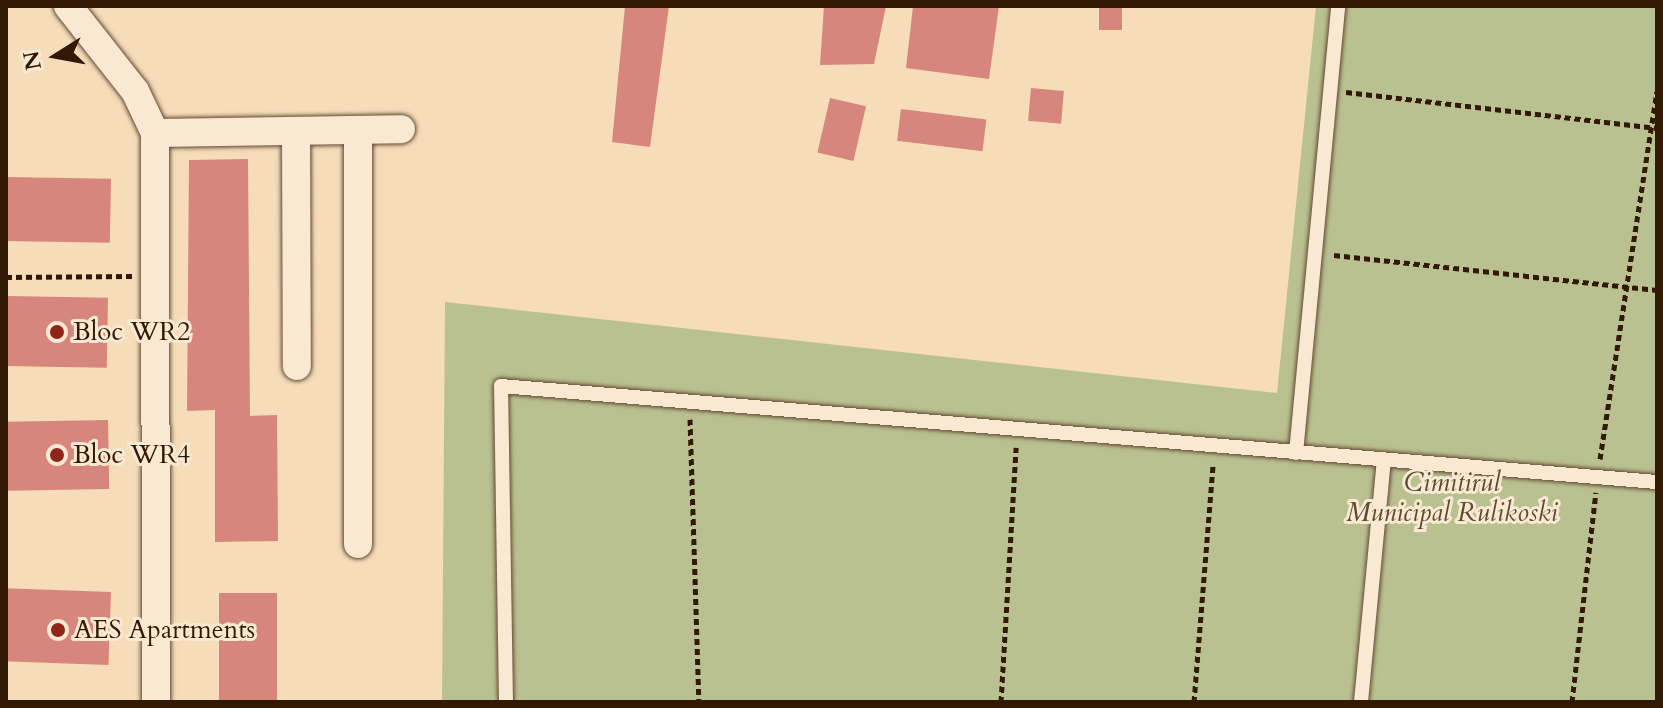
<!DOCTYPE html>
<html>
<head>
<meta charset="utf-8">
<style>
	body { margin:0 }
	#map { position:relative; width:1663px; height:708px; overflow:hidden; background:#f6dcb9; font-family:Cardo,serif }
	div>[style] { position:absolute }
	.green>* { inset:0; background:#bac191 }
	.building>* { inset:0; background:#d6867c; transform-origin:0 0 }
	.path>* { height:5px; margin-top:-2.5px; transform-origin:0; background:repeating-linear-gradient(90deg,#321906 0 6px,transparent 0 10px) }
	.roads { filter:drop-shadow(0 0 2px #634a33) drop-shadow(0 0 2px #634a33) }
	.lane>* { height:14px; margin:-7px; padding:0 7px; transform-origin:7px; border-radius:7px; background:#f9e8d2 }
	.street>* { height:28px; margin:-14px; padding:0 14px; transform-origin:14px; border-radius:14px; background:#f9e8d2 }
	.dots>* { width:22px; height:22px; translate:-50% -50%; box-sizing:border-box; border:4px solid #f9e8d2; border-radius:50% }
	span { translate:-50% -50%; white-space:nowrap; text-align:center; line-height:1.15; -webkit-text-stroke:6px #f9e8d2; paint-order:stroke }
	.poi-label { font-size:26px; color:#321906 }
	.left { translate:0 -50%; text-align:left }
	.park-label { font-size:26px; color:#5b4b30; font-style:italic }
	.frame { position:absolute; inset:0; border:8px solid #321906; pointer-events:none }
	.north { position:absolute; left:16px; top:16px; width:80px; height:80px; -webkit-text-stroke:6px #f9e8d2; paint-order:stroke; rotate:259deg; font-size:22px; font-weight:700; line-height:32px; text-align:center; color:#321906 }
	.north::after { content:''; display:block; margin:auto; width:28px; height:36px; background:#321906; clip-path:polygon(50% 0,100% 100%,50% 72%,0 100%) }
</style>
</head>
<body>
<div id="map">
	<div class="green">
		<div style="clip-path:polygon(1316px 6px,1657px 6px,1657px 702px,442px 702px,445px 302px,1277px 393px)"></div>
	</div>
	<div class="building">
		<div style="clip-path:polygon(625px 6px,669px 6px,650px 147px,612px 142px)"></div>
		<div style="clip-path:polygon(824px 6px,886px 6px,874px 64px,820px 65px)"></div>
		<div style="clip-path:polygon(913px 6px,999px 6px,989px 79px,906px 68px)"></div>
		<div style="left:1099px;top:6px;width:23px;height:24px"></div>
		<div style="left:1031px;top:88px;width:33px;height:33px;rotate:5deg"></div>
		<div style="left:830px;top:98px;width:37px;height:56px;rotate:13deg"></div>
		<div style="left:901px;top:109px;width:86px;height:32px;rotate:7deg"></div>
		<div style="clip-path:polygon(248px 159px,250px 416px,277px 415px,278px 541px,215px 542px,215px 410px,187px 411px,189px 160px)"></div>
		<div style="left:6px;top:177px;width:105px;height:64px;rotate:1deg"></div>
		<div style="left:6px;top:296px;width:102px;height:70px;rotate:1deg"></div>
		<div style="left:108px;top:420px;width:69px;height:102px;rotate:89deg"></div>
		<div style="left:111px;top:592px;width:73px;height:105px;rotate:92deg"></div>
		<div style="left:219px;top:593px;width:58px;height:109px"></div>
	</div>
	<div class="path">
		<div style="left:1346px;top:92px;width:313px;rotate:6.6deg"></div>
		<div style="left:1334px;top:255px;width:325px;rotate:6.2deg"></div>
		<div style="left:6px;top:277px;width:127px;rotate:-0.5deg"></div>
		<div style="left:690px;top:419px;width:283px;rotate:88.2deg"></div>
		<div style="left:1600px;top:459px;width:372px;rotate:-81.2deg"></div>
		<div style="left:1001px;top:702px;width:255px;rotate:-86.6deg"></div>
		<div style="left:1194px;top:702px;width:239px;rotate:-85.4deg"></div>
		<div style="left:1572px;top:702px;width:211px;rotate:-83.5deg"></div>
	</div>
	<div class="roads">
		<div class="lane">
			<div style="left:1296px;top:453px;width:449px;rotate:-84.6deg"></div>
			<div style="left:506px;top:702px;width:316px;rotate:-90.9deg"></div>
			<div style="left:501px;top:386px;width:1160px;rotate:4.75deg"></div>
			<div style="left:1361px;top:702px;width:243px;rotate:-84.6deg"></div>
		</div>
		<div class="street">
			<div style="left:68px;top:6px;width:108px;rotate:51.8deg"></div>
			<div style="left:135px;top:91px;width:47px;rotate:64.5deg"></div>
			<div style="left:155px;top:133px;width:569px;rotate:89.9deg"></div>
			<div style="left:358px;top:130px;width:414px;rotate:90deg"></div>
			<div style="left:296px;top:131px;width:235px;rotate:89.8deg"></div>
			<div style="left:155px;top:133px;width:246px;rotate:-0.9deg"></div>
		</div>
	</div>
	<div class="dots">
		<div style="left:57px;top:332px;background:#8f2418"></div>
		<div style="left:57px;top:455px;background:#8f2418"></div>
		<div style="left:58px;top:630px;background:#8f2418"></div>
	</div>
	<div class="poi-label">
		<span class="left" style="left:73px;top:332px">Bloc WR2</span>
		<span class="left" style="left:73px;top:455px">Bloc WR4</span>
		<span class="left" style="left:74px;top:630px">AES Apartments</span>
	</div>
	<div class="park-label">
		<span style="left:1452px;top:498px">Cimitirul<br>Municipal Rulikoski</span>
	</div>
	<div class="frame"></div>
	<div class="north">N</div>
</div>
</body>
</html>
